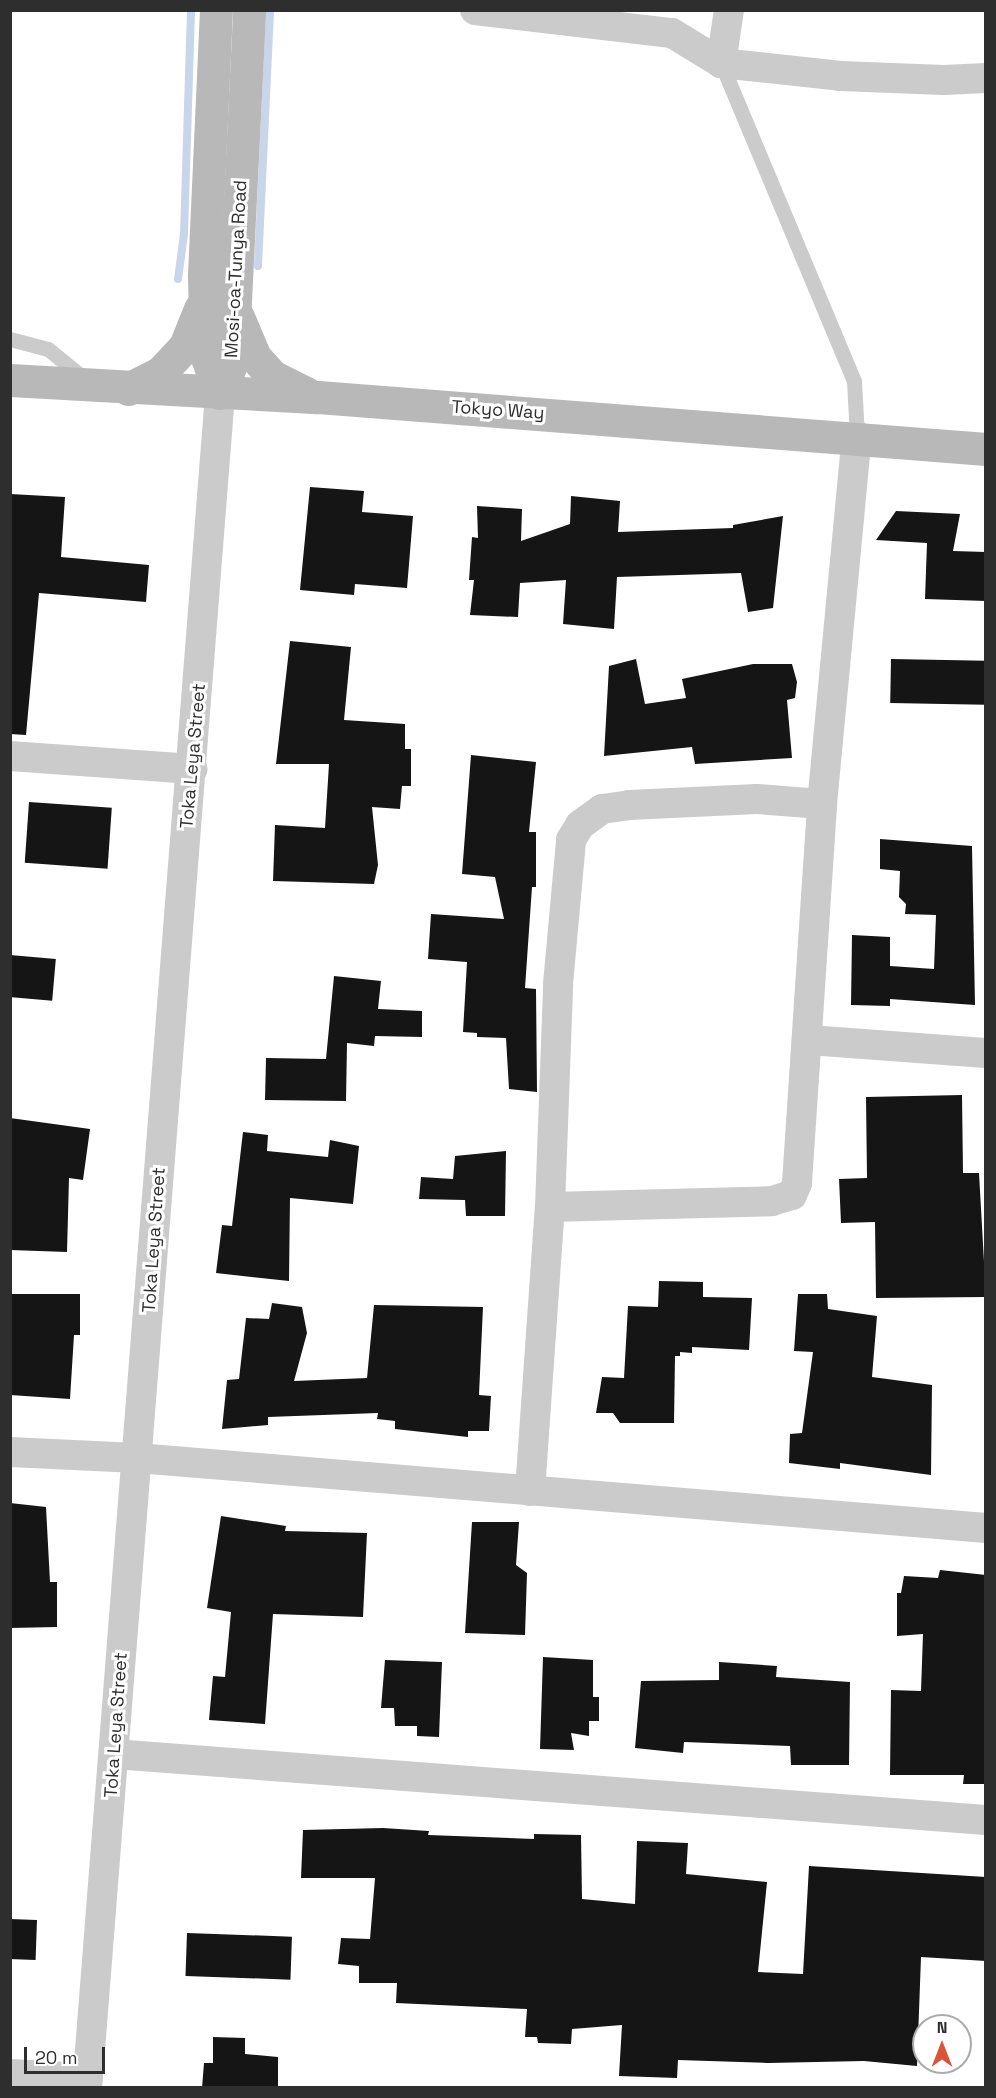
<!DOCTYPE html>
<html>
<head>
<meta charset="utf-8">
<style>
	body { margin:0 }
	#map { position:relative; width:996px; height:2098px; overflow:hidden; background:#fff; font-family:"Space Grotesk",sans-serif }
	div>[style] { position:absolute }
	.stream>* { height:8px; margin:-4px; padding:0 4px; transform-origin:4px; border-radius:4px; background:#c9d5ea }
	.building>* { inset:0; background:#151515; transform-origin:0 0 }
	.lane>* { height:15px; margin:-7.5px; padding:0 7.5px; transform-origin:7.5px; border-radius:7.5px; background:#cbcbcb }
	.street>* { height:30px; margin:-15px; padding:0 15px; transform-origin:15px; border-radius:15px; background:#cbcbcb }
	.secondary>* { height:33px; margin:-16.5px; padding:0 16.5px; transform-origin:16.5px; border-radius:16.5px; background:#b8b8b8 }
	span { translate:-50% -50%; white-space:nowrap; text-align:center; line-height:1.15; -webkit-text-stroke:6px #fff; paint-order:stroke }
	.street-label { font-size:18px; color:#2e2e2e }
	.frame { position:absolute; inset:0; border:12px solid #2e2e2e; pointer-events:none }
	.north { position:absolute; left:912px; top:2014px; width:60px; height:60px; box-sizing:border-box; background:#fff; border:2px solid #ababab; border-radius:50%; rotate:0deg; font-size:16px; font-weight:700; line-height:24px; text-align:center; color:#2e2e2e }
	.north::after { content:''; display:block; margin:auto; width:21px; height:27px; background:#dd5338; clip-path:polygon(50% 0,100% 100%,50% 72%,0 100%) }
	.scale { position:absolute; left:24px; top:2047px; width:81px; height:27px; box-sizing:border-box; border:3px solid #2e2e2e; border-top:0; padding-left:8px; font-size:18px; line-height:21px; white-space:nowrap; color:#2e2e2e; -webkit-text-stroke:4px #fff; paint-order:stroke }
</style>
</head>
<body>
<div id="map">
	<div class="stream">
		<div style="left:258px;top:266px;width:256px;rotate:-87.3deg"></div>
		<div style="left:178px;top:279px;width:45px;rotate:-82.4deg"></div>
		<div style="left:184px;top:234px;width:224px;rotate:-88.2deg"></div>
	</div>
	<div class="building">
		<div style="clip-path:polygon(310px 487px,364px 491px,362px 512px,413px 516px,407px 588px,355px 584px,354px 595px,300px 590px)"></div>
		<div style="clip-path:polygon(10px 494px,65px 497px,61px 557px,149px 565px,146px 602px,39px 593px,26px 735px,10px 734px)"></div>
		<div style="clip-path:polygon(571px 496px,620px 501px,618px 532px,733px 528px,733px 525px,783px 516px,773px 608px,748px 612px,741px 573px,617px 577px,614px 629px,563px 624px,566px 580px,520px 583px,518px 617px,470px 615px,474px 580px,469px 580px,472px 537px,478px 538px,477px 506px,522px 509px,521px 541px,570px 524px)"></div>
		<div style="clip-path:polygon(896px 511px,960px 514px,953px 551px,986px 552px,986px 601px,925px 599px,927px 543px,876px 540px)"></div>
		<div style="clip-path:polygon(290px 641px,351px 647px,344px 720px,405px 724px,405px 749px,411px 749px,411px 786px,402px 786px,400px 809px,372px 807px,378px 865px,374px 884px,273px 881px,275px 825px,325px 828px,329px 764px,276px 764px)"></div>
		<div style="clip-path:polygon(636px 659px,645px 704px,686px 698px,682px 679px,753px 664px,792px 664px,797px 682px,795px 698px,787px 700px,792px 758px,695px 764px,692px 747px,604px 756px,609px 666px)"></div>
		<div style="left:891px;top:659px;width:95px;height:44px;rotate:1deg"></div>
		<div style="clip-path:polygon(471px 755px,536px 762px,529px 832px,536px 832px,536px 887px,532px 887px,525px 988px,536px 989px,537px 1092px,509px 1089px,506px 1038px,477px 1037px,477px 1033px,463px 1032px,467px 962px,428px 959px,431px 914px,504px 919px,495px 877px,462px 874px)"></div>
		<div style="left:29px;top:802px;width:83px;height:61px;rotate:4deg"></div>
		<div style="clip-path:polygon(880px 839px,972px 846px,975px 1005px,890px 999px,890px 1006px,851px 1005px,852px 935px,890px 937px,890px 966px,934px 969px,936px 915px,905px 914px,906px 904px,899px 897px,900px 871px,880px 869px)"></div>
		<div style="left:10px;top:955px;width:46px;height:42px;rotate:5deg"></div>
		<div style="clip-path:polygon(334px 976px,381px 981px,378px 1009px,422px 1011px,422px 1037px,375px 1036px,374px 1046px,347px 1043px,346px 1101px,265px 1100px,266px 1058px,326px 1059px)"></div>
		<div style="clip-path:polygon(962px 1095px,963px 1173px,979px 1173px,986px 1297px,876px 1298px,875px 1222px,841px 1223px,839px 1179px,867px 1178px,866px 1097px)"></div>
		<div style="clip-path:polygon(10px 1118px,90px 1129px,83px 1180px,69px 1178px,67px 1252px,10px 1250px)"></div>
		<div style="clip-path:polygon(243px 1132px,268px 1135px,267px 1151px,328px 1157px,330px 1140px,359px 1146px,353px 1204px,290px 1198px,289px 1281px,216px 1273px,222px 1225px,232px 1226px)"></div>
		<div style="clip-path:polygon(506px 1151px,505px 1216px,466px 1216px,465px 1200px,419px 1199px,421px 1177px,453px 1179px,455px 1156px)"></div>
		<div style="clip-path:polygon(659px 1281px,703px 1282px,703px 1297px,752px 1298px,749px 1350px,692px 1347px,692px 1353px,680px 1352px,680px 1356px,675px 1356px,674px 1423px,620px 1423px,613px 1413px,596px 1413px,602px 1377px,624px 1378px,628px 1306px,658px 1307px)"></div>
		<div style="clip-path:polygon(10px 1294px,80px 1294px,80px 1335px,74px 1335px,70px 1399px,10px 1395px)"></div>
		<div style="clip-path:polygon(798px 1294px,827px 1294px,828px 1309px,877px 1316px,872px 1377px,932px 1385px,931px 1475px,840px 1463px,840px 1469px,789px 1463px,790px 1434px,802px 1433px,813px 1352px,794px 1351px)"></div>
		<div style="clip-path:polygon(272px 1303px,302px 1307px,307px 1333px,294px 1381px,367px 1378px,374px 1305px,483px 1307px,479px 1395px,491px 1396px,489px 1431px,468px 1431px,468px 1437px,395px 1429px,395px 1421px,377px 1419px,378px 1413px,268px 1417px,268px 1425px,222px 1429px,227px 1380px,239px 1379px,246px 1318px,269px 1319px)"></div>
		<div style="clip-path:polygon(10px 1503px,46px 1507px,50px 1582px,57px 1582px,57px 1627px,10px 1628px)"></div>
		<div style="clip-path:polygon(221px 1516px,286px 1526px,285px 1531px,367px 1533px,363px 1617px,273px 1614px,265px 1724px,209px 1720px,213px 1676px,225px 1677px,231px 1612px,207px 1608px)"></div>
		<div style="clip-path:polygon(472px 1522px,519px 1522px,516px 1565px,527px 1573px,525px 1635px,465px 1633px)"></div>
		<div style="clip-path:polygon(940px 1570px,986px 1575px,986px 1784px,963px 1784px,964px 1775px,890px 1775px,891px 1690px,921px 1691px,923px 1634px,897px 1636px,897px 1593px,901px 1593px,904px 1576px,938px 1578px)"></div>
		<div style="clip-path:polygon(543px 1657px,593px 1660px,593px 1697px,599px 1697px,599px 1721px,589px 1721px,589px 1736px,571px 1733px,574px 1750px,540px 1749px)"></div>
		<div style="clip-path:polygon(385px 1660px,442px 1662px,439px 1737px,417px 1736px,417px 1726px,395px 1726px,394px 1708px,381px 1708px)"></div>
		<div style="clip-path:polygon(719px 1662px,777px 1666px,776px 1677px,850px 1682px,849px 1765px,791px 1765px,790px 1746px,684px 1742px,683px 1753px,635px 1748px,641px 1681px,719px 1680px)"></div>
		<div style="clip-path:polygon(383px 1828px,429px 1831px,428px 1835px,534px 1839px,534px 1834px,581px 1835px,582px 1899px,635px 1904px,637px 1841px,688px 1843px,686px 1874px,767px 1882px,758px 1972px,803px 1974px,809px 1866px,986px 1877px,986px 1961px,921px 1957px,917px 2066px,864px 2061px,768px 2063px,678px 2060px,677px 2078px,619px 2076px,622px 2025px,572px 2029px,571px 2044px,538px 2043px,537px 2037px,525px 2037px,527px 2009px,396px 2003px,397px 1983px,359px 1983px,359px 1966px,338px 1964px,341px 1938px,370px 1939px,375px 1878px,301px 1878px,303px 1830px)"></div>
		<div style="left:10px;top:1919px;width:27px;height:40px;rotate:2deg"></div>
		<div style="left:187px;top:1933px;width:105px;height:43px;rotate:2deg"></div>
		<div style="clip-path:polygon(213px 2037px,245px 2038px,245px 2054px,278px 2057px,278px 2088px,202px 2088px,204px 2063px,213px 2063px)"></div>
	</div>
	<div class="lane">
		<div style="left:721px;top:63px;width:345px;rotate:67.3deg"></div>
		<div style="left:854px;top:381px;width:55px;rotate:86.9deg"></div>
		<div style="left:10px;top:339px;width:39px;rotate:15deg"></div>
		<div style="left:48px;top:349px;width:49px;rotate:39.2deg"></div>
	</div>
	<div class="street">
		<div style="left:475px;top:10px;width:198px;rotate:6.7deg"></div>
		<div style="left:672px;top:33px;width:57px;rotate:31.5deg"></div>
		<div style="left:721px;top:63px;width:120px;rotate:6.2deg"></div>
		<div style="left:840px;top:76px;width:104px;rotate:2.2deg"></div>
		<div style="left:944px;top:80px;width:42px;rotate:-2.7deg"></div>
		<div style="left:721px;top:63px;width:54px;rotate:-81.4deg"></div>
		<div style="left:10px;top:756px;width:183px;rotate:4.1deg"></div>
		<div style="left:809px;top:1040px;width:177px;rotate:4.2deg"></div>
		<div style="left:550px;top:1207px;width:222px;rotate:-1.5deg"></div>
		<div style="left:772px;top:1201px;width:21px;rotate:-17deg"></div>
		<div style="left:792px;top:1195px;width:13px;rotate:-67deg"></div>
		<div style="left:797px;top:1183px;width:380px;rotate:-86.2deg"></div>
		<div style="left:822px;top:804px;width:370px;rotate:-84.6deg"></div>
		<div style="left:10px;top:1452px;width:127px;rotate:2.7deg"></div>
		<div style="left:137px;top:1458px;width:852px;rotate:4.71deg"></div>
		<div style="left:530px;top:1491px;width:285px;rotate:-86deg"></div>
		<div style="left:550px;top:1207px;width:223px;rotate:-87.9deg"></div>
		<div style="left:558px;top:984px;width:145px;rotate:-84.8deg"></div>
		<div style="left:571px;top:840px;width:17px;rotate:-59deg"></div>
		<div style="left:580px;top:825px;width:27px;rotate:-36deg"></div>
		<div style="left:602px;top:809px;width:27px;rotate:-8deg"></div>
		<div style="left:629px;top:805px;width:128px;rotate:-2.7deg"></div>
		<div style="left:757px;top:799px;width:65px;rotate:4.4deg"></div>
		<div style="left:114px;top:1754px;width:874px;rotate:4.33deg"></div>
		<div style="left:10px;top:2074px;width:78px;rotate:2.9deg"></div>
		<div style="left:87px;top:2088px;width:1700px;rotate:-85.51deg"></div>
	</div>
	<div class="secondary">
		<div style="left:216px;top:10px;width:267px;rotate:92.6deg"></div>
		<div style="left:204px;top:277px;width:78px;rotate:88.5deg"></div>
		<div style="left:206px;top:355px;width:40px;rotate:69.8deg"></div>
		<div style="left:238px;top:317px;width:43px;rotate:67deg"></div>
		<div style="left:255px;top:357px;width:25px;rotate:48deg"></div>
		<div style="left:272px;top:376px;width:40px;rotate:26.6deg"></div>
		<div style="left:10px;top:380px;width:308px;rotate:3.2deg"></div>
		<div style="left:318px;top:397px;width:670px;rotate:4.45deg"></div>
		<div style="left:128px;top:389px;width:36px;rotate:-27deg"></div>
		<div style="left:160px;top:373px;width:37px;rotate:-47deg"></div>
		<div style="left:185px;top:346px;width:40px;rotate:-68deg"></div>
		<div style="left:220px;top:393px;width:33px;rotate:-69deg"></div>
		<div style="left:232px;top:362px;width:352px;rotate:-87.2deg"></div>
	</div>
	<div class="street-label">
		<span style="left:236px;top:269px;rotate:-87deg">Mosi-oa-Tunya Road</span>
		<span style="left:498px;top:410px;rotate:4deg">Tokyo Way</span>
		<span style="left:193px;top:756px;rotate:-85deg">Toka Leya Street</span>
		<span style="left:154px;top:1240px;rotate:-86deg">Toka Leya Street</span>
		<span style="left:116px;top:1725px;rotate:-86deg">Toka Leya Street</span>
	</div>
	<div class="frame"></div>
	<div class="north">N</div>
	<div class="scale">20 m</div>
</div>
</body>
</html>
